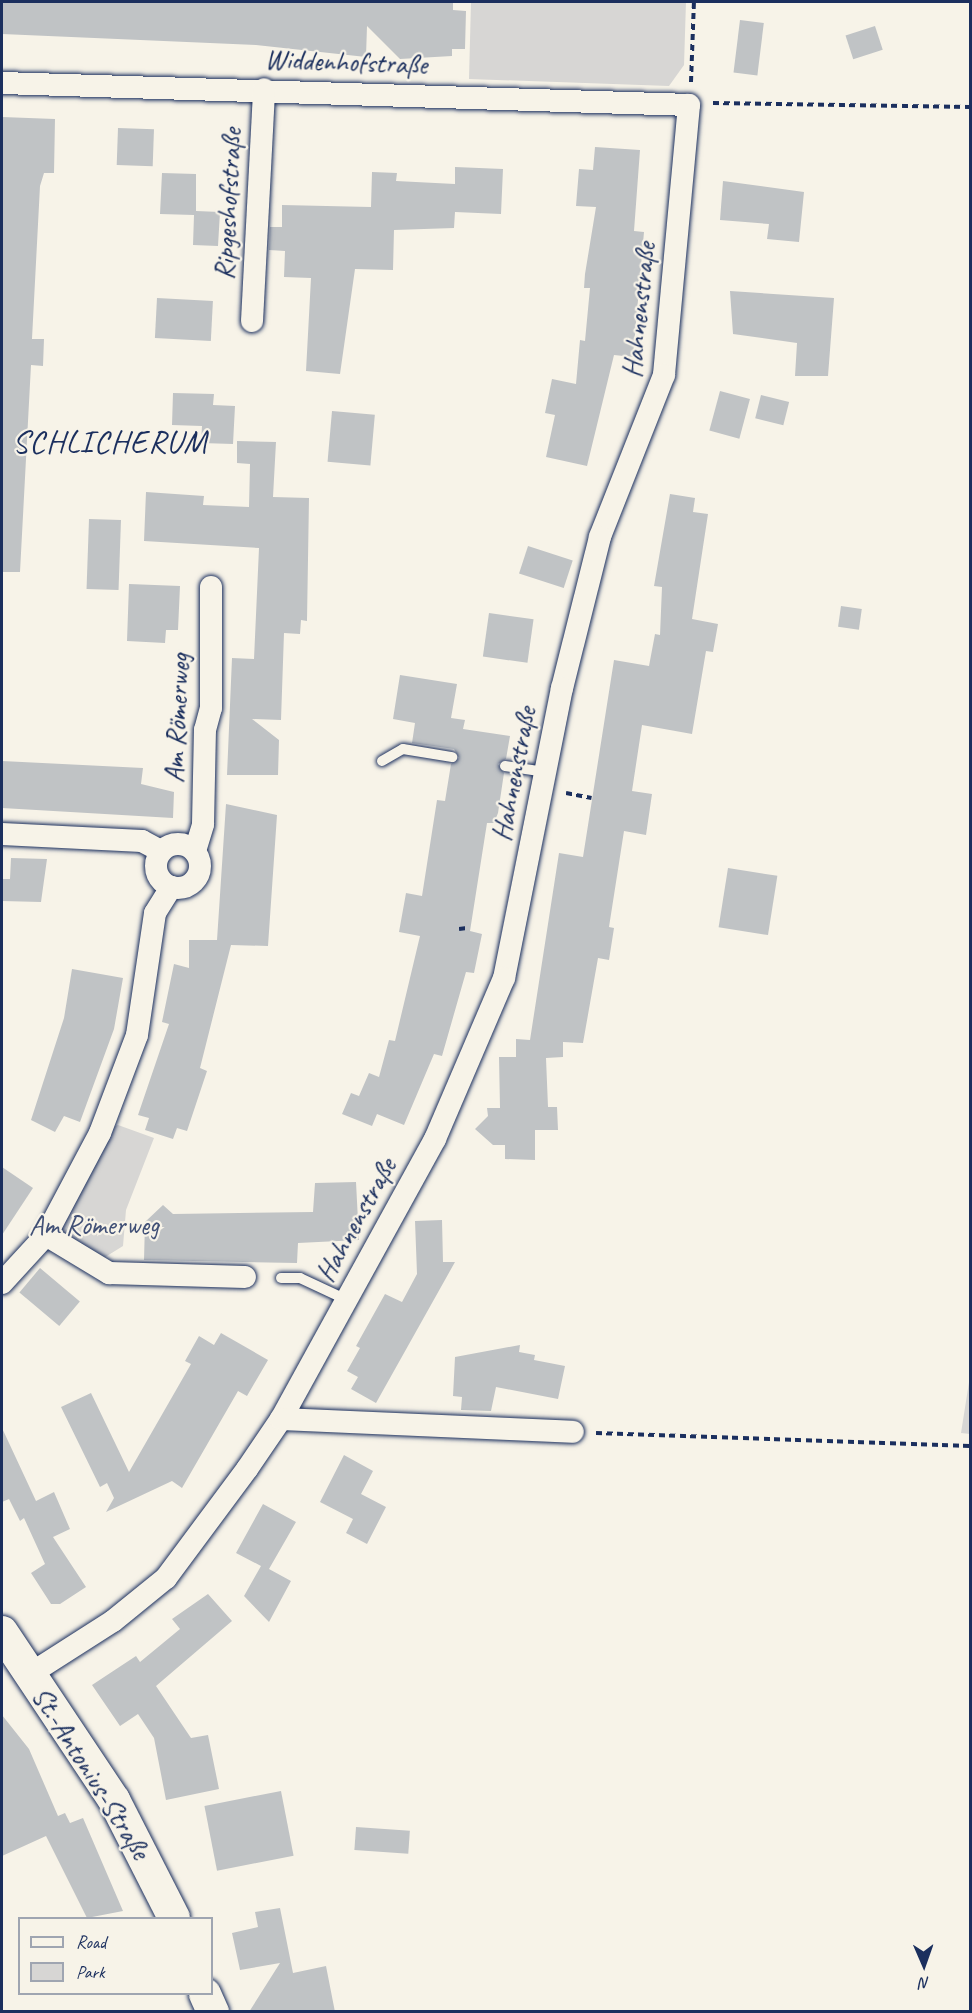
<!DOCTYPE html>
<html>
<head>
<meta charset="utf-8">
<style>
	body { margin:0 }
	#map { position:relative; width:972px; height:2013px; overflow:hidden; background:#f7f3e8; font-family:Caveat,sans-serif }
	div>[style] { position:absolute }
	.green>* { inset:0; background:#d7d6d4 }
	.building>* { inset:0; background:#c0c3c5; transform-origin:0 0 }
	.path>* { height:4px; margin-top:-2px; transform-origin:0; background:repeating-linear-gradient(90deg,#1b2f5e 0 6px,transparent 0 10.5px) }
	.roads { filter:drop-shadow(0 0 2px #1b2f5e) drop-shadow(0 0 2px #1b2f5e) }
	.lane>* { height:10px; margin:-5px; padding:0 5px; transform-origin:5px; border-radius:5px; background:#f7f3e8 }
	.street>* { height:22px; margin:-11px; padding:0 11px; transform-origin:11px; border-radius:11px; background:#f7f3e8 }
	.street>.ring { margin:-11px; padding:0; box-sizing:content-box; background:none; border:22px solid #f7f3e8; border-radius:50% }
	.secondary>* { height:32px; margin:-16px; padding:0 16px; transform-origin:16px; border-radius:16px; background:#f7f3e8 }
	span { translate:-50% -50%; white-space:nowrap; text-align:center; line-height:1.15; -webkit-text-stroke:4.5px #f7f3e8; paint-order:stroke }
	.street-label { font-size:28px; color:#1b2f5e }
	.park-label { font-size:28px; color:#415076 }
	.quarter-label { font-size:32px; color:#1b2f5e; letter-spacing:1.5px }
	.frame { position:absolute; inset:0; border:3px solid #1b2f5e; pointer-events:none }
	.legend { position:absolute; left:18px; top:1917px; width:195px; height:78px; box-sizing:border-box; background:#f7f3e8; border:2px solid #9fa5b1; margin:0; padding:8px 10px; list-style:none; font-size:18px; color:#1b2f5e }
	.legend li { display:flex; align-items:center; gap:12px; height:30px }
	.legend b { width:30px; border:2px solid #9fa5b1 }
	.north { position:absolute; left:894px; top:1935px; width:60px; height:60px; -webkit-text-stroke:4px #f7f3e8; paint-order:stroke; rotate:178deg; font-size:16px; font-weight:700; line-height:24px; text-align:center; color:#1b2f5e }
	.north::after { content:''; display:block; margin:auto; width:21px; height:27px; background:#1b2f5e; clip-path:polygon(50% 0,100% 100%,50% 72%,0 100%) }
</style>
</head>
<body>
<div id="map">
	<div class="green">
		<div style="clip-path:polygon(471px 2px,686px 2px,684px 65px,669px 86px,469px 79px)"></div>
		<div style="clip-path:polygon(118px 1125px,154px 1138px,126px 1210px,123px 1246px,102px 1259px,62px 1243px,58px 1224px,109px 1128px)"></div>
		<div style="clip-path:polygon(970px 1376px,970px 1434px,961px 1433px)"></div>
	</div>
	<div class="building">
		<div style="clip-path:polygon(2px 2px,453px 2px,453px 10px,466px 11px,465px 49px,452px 49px,452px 56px,400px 59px,367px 26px,366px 57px,256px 45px,2px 34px)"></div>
		<div style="left:740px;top:20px;width:24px;height:53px;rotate:7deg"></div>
		<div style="left:875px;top:26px;width:25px;height:31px;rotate:72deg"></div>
		<div style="clip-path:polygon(2px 117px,55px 119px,54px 173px,44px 173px,40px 186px,32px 339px,44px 339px,43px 366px,31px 365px,20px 572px,2px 572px)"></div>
		<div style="left:118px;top:128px;width:36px;height:37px;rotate:2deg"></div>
		<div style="clip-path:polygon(595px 147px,640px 150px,634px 231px,644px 232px,633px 357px,614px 355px,587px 466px,546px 457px,555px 415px,545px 413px,552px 379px,576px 384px,580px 340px,585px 341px,590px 288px,584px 288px,585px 274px,596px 207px,576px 206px,579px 169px,593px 170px)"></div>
		<div style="clip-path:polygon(455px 167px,503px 169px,501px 214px,455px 212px,454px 228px,394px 230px,393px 270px,355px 269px,340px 374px,306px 371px,311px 278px,284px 277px,285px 251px,269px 250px,270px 227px,282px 227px,282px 205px,371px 207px,372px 172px,397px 173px,396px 181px,455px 184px)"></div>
		<div style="clip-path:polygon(162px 173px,196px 174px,196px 211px,220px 212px,218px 246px,193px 245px,194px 215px,160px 214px)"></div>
		<div style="clip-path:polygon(723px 181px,804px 192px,799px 242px,767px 239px,769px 224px,720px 220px)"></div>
		<div style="clip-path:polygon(730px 291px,834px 298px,828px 376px,795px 376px,797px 343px,733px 334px)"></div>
		<div style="left:157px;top:298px;width:56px;height:40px;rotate:3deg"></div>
		<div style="left:720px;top:391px;width:31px;height:41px;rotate:15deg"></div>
		<div style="clip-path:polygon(173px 393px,214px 394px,213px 405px,235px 406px,233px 444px,201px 443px,202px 426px,172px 425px)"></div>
		<div style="left:761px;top:395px;width:29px;height:24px;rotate:14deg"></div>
		<div style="left:332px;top:411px;width:43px;height:51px;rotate:5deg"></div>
		<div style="clip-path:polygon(237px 441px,276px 442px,273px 497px,309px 498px,307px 621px,301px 620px,300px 634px,284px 633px,281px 720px,252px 719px,279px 740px,278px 775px,227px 775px,232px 658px,254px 659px,259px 548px,144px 541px,146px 492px,204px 496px,203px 505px,249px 507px,250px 464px,237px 463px)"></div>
		<div style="clip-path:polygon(670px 494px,695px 498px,693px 512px,708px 514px,692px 619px,718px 624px,713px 652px,706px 651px,692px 734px,642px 725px,632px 791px,652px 794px,646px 835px,624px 831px,609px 927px,614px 928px,609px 960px,598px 958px,583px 1043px,563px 1042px,563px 1057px,546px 1058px,548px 1107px,557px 1107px,558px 1130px,535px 1130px,535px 1160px,505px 1159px,505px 1145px,493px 1145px,475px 1129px,488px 1116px,487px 1108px,500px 1108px,499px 1057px,516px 1057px,516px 1039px,530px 1040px,559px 853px,583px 857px,614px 660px,649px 666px,655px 634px,660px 635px,662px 587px,654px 586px)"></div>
		<div style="left:89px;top:519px;width:32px;height:70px;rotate:2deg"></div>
		<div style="left:528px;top:546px;width:47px;height:29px;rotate:18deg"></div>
		<div style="clip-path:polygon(129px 584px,180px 586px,178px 630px,166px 630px,165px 643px,127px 641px)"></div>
		<div style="left:841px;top:606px;width:21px;height:21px;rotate:8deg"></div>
		<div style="left:489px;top:613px;width:45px;height:44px;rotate:8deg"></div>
		<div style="clip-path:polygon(400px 675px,457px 684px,451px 718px,465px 720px,463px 729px,510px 736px,506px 759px,498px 764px,504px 773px,498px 813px,494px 823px,487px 823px,470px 931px,482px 934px,474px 973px,466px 972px,442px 1056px,434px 1054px,404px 1125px,377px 1114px,372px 1126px,342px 1114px,351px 1093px,359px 1096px,369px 1073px,379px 1077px,389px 1040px,395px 1041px,420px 936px,399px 932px,406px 893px,422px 896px,437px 800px,445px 801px,451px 764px,459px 758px,454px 749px,412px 743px,415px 723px,393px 719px)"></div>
		<div style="clip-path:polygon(2px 761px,143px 768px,141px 784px,174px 792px,173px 818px,2px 808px)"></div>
		<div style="clip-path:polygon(226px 804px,277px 815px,268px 946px,231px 945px,200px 1068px,207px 1071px,187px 1131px,177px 1128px,173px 1139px,145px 1130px,149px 1118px,138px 1115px,169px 1024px,162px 1022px,174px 964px,189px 968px,189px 940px,217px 940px)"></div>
		<div style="clip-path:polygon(11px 858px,47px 859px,41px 902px,2px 901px,2px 879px,10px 879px)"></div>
		<div style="left:728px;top:868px;width:50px;height:60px;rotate:9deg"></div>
		<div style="clip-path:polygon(72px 969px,123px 978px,114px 1029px,80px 1122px,64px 1116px,55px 1132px,31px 1120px,64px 1018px)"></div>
		<div style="clip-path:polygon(2px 1167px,33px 1188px,2px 1235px)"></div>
		<div style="clip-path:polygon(356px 1182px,359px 1240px,298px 1243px,297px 1263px,144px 1260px,145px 1222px,163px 1205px,173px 1214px,313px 1212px,315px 1183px)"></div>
		<div style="clip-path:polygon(442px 1220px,443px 1262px,455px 1262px,376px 1403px,351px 1389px,358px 1377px,347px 1371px,360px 1348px,356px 1346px,385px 1294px,402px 1302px,417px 1274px,415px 1221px)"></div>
		<div style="left:40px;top:1268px;width:52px;height:32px;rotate:40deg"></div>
		<div style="clip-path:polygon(221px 1333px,268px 1360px,247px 1396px,238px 1391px,182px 1488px,172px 1481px,106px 1512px,114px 1498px,107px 1483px,100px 1487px,61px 1407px,91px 1393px,129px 1472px,191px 1364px,185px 1361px,199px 1336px,214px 1345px)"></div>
		<div style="clip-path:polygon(520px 1345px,519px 1352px,535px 1355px,534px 1360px,565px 1366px,558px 1399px,496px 1387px,491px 1411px,461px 1410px,462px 1397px,453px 1396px,455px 1357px)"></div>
		<div style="clip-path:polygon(2px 1428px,36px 1501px,54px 1492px,70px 1529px,53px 1537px,86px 1587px,60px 1604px,51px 1604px,31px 1573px,45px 1564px,24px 1518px,20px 1521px,9px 1499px,2px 1502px)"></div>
		<div style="clip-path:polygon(344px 1455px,373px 1471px,361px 1494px,386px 1507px,367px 1544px,346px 1533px,353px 1519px,320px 1502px)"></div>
		<div style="clip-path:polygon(263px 1504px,296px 1522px,269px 1569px,291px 1581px,269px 1622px,244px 1596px,261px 1566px,236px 1553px)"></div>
		<div style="clip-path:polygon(208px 1594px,232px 1621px,156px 1686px,191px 1738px,208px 1735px,219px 1789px,166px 1800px,154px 1738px,138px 1714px,120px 1726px,92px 1685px,136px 1656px,140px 1662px,180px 1629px,172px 1619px)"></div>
		<div style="clip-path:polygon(2px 1715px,29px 1749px,58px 1816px,65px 1813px,70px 1823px,83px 1818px,123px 1911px,87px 1918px,46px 1836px,2px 1856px)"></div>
		<div style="left:281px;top:1791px;width:66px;height:78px;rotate:79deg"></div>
		<div style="left:356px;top:1827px;width:54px;height:23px;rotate:4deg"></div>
		<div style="clip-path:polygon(280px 1908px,293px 1973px,326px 1966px,335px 2012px,249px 2012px,280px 1963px,240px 1970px,232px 1933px,258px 1927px,255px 1912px)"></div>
	</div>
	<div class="path">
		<div style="left:691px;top:82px;width:80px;rotate:-87.9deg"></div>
		<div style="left:713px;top:103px;width:257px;rotate:0.9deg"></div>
		<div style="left:566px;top:793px;width:26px;rotate:11deg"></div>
		<div style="left:459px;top:929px;width:8px;rotate:-7deg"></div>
		<div style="left:596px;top:1433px;width:374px;rotate:2deg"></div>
	</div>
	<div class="roads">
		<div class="lane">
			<div style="left:382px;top:761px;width:24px;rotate:-30deg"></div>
			<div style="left:403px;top:749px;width:50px;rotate:9.3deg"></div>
			<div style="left:505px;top:766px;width:40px;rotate:8.5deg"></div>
			<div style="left:281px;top:1278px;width:19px"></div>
			<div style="left:300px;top:1278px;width:52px;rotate:25.1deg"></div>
		</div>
		<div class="street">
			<div style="left:2px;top:83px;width:687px;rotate:1.83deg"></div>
			<div style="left:689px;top:105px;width:271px;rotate:95.3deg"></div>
			<div style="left:664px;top:375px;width:174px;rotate:111.6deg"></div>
			<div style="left:600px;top:537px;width:156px;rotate:104.1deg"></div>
			<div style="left:562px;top:688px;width:296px;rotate:101.3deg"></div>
			<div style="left:504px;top:978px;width:175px;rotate:113.2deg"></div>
			<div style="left:435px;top:1139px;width:320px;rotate:118.8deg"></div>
			<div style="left:281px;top:1419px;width:60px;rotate:124.2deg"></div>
			<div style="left:247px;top:1469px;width:136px;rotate:126.6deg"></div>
			<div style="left:166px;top:1578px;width:68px;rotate:140.9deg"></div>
			<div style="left:113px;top:1621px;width:98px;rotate:147.4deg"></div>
			<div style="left:252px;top:321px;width:232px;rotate:-87deg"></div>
			<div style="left:2px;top:834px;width:140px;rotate:2.9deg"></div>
			<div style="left:142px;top:841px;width:21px;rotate:28deg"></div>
			<div class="ring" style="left:156px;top:844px;width:22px;height:22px"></div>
			<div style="left:195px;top:851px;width:28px;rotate:-73deg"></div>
			<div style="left:203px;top:824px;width:94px;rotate:-88.8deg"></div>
			<div style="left:205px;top:730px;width:23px;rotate:-75deg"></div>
			<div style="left:211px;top:708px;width:121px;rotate:-90deg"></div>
			<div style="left:46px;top:1235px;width:74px;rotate:31.1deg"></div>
			<div style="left:109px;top:1273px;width:136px;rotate:1.7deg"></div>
			<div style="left:2px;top:1283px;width:65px;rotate:-47.5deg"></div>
			<div style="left:46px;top:1235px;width:115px;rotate:-62.1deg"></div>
			<div style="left:100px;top:1133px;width:105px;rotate:-69.3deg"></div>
			<div style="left:137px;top:1035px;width:123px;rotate:-81.6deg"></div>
			<div style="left:155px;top:913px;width:31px;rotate:-58deg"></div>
			<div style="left:281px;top:1419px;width:292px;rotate:2.5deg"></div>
		</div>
		<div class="secondary">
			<div style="left:2px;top:1632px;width:202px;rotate:56.3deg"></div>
			<div style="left:114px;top:1800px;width:132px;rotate:63deg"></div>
			<div style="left:205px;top:1994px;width:20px;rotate:66deg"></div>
		</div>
	</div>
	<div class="street-label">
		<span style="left:346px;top:62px;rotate:2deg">Widdenhofstraße</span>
		<span style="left:228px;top:204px;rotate:-87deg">Ripgeshofstraße</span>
		<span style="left:639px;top:310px;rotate:-84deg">Hahnenstraße</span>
		<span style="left:177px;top:718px;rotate:-87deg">Am Römerweg</span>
		<span style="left:514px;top:774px;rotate:-79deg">Hahnenstraße</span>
		<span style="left:356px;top:1220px;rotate:-61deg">Hahnenstraße</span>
		<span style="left:91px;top:1773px;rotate:58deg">St.-Antonius-Straße</span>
	</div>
	<div class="park-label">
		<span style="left:94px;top:1225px">Am Römerweg</span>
	</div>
	<div class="quarter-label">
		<span style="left:110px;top:442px">SCHLICHERUM</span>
	</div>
	<div class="frame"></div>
	<ul class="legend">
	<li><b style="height:8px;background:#f7f3e8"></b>Road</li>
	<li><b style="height:16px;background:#d7d6d4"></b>Park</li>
	</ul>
	<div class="north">N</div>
</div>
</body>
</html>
